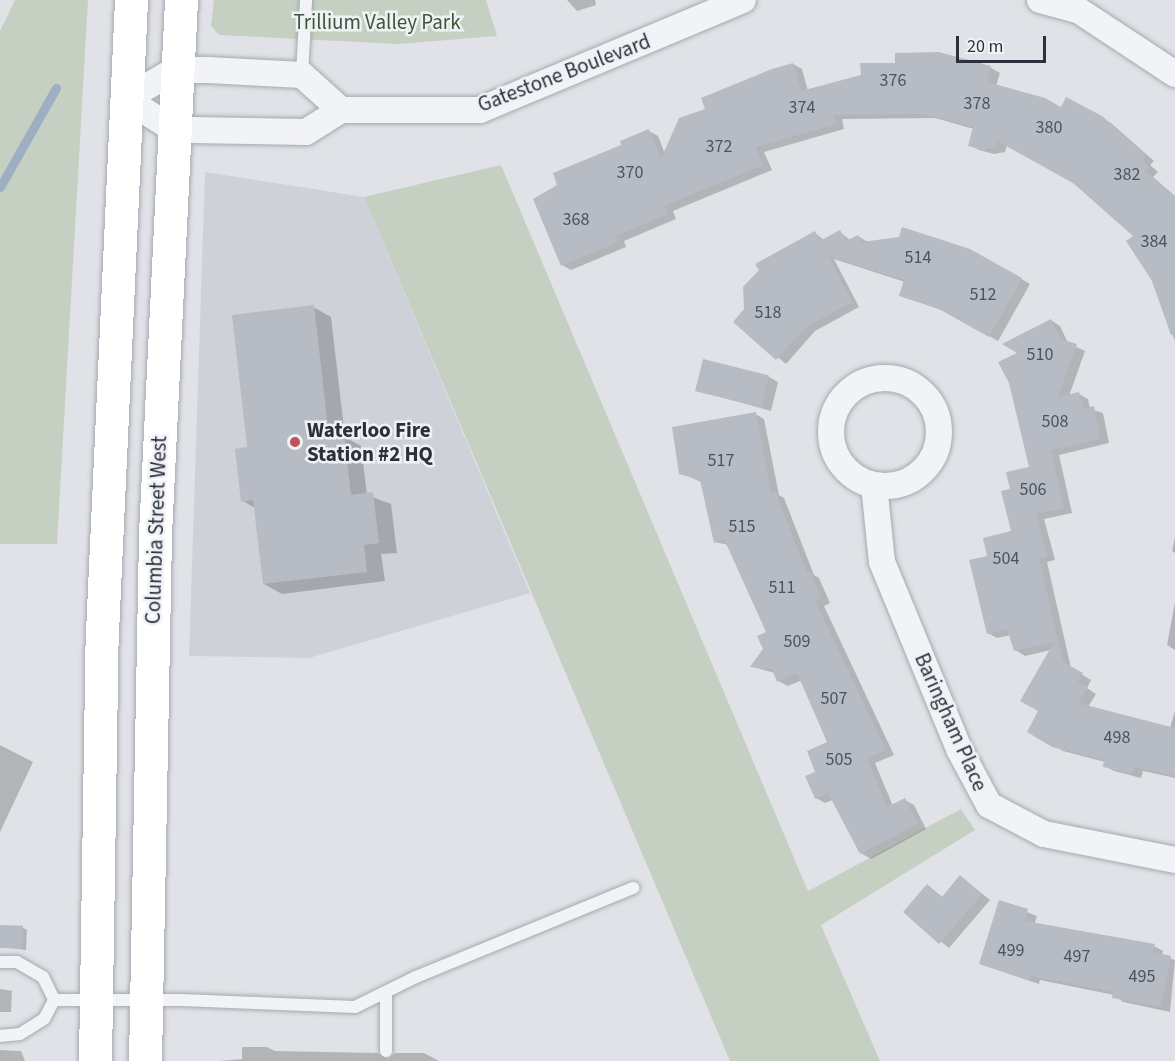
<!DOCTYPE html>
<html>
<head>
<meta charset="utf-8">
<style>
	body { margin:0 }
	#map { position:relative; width:1175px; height:1061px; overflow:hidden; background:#e0e2e7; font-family:"Source Sans 3",sans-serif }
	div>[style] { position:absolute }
	.built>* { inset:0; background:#ced1d8 }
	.green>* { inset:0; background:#c5d0c2 }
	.shadow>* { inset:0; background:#0003 }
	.stream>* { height:9px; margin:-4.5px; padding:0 4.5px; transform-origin:4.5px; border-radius:4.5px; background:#9fafc3 }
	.building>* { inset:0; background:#b7bbc3; transform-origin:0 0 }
	.roads { filter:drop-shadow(0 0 2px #a6a9b0) drop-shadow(0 0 2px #a6a9b0) }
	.lane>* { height:12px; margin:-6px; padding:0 6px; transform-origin:6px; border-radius:6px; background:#f2f3f6 }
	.street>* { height:26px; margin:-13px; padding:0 13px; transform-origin:13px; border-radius:13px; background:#f2f3f6 }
	.street>.ring { margin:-13px; padding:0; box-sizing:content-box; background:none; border:26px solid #f2f3f6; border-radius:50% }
	.secondary>* { height:33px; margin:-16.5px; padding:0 16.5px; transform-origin:16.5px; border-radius:16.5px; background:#fff }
	.dots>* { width:16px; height:16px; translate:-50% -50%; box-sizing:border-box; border:3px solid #eff1f5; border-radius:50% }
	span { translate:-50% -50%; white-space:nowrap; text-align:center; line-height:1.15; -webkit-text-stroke:5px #eff1f5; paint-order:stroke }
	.number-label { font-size:18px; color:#4d535e }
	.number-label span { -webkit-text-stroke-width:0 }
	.park-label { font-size:21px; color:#3d5639 }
	.street-label { font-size:21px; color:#2a303c }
	.poi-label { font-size:21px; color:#2a303c; font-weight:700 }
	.left { translate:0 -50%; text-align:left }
	.scale { position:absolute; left:956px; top:36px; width:90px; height:27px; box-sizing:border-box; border:3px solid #2a303c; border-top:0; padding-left:8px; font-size:18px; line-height:21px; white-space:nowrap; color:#2a303c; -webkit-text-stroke:4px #eff1f5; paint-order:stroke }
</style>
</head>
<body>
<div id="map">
	<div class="built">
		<div style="clip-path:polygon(205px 172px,364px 197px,530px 593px,309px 658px,189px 656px)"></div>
	</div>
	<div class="green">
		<div style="clip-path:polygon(15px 0,88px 0,57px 544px,0 544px,0 31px)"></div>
		<div style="clip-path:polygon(214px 0,486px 0,497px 36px,398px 44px,219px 35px,211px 26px)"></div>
		<div style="clip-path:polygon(501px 165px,808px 891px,961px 809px,975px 830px,821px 925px,880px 1061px,730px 1061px,364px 197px)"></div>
	</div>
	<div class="shadow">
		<div style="clip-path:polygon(567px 0,595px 0,596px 5px,577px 11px)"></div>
		<div style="clip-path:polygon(939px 54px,991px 68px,1000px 73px,996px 86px,1061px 109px,1067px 99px,1111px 123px,1154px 161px,1150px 165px,1158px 172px,1153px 177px,1175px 196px,1175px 341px,1135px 236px,1075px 182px,1007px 145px,1005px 152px,994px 154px,979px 150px,970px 145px,974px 129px,935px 118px,842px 119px,844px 129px,764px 152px,772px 170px,673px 211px,676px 219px,624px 241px,626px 247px,571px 270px,562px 265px,623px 146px,649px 131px,658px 136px,665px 154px,707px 110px,793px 64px,802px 69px,808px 91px)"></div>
		<div style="clip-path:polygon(840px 232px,850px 240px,858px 236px,866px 241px,970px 250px,1030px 284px,998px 341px,949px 313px,901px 295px,905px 282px,834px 259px,859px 307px,815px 331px,786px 364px,735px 322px,815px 233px,824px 240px)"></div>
		<div style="clip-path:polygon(313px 307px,331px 317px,345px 437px,361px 446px,367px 495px,391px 504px,397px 553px,381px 554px,385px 581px,282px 594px,264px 584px,255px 508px,243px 501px,249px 449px)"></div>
		<div style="clip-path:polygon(1051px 320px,1060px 326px,1068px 343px,1085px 351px,1069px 396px,1079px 394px,1088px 399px,1090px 409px,1103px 413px,1109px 443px,1059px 455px,1072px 513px,1044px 519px,1055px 560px,1047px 562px,1071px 668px,1091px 680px,1087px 688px,1096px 694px,1088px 707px,1170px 728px,1175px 710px,1175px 778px,1143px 771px,1141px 778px,1114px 771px,1105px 766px,1105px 762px,1063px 751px,1029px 732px,1040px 711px,1051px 650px,1025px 656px,1015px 650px,1011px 635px,997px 638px,988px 633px,989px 557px,1013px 532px,1012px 490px,1030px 468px,1020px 353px)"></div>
		<div style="clip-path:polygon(769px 377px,778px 382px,771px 411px,696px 390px)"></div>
		<div style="clip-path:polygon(755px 414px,764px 419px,779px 495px,784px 498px,814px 575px,819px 578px,830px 603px,824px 606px,894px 755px,875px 763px,893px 806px,905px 800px,914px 805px,926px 829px,871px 859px,861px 853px,833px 800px,825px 803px,816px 798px,817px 773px,829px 743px,802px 680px,788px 686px,778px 681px,775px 673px,753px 667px,765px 649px,768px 633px,728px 545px,715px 542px,701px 482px,681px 473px)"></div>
		<div style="clip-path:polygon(1175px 537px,1175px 553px,1172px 551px)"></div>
		<div style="clip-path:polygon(1175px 602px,1175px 650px,1167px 645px)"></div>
		<div style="clip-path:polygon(0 745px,33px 762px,0 832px)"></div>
		<div style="clip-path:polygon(961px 877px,990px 900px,949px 948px,905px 912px,927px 886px,943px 897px)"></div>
		<div style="clip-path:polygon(1000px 902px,1037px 916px,1034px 925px,1154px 946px,1163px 951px,1162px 956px,1175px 960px,1170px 1012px,1123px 1002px,1114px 995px,1040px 980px,1039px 984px,980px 964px)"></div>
		<div style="clip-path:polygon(23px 928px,27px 930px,26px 950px,1px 947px)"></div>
		<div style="clip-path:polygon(0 989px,12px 991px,11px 1012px,0 1012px)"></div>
		<div style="clip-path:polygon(242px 1047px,267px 1047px,275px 1051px,377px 1053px,388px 1059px,395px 1053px,424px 1053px,439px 1061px,219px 1061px,242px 1059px)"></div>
		<div style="clip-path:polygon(0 1050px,21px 1051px,25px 1061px,0 1061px)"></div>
	</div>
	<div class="stream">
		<div style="left:0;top:187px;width:114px;rotate:-60.5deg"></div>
	</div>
	<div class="building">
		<div style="clip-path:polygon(939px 52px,991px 66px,987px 82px,1045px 98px,1061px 107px,1066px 97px,1102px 116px,1146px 155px,1142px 160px,1150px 167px,1145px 171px,1175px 197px,1175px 334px,1171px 335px,1152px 281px,1126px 241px,1133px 236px,1073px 183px,997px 141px,996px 147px,984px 150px,968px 146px,973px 127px,924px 114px,833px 115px,836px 124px,756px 147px,763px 165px,664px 206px,668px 214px,616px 236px,618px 242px,561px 266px,533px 199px,557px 185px,553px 173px,621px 145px,620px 141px,649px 129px,661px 159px,679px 118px,705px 109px,701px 98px,772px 69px,793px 63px,801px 91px,861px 75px,860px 63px,895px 63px,895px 53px)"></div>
		<div style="clip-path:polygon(902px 227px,970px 249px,1022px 278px,989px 337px,939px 309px,899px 296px,904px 280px,828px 256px,852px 302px,806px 327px,776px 360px,733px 322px,744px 309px,743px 287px,759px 270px,755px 264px,815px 231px,820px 241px,840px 230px,846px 241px,858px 235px,862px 242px,899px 237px)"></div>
		<div style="clip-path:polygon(314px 305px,329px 436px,344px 434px,351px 495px,373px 492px,379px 543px,364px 545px,367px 572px,263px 584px,253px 500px,241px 502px,235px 449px,247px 447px,232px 315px)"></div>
		<div style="clip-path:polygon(1051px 319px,1061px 339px,1077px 344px,1058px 397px,1079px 392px,1083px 409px,1094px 406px,1100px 439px,1051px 450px,1064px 508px,1036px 514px,1047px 556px,1039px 558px,1063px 662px,1083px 673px,1078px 682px,1088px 687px,1078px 703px,1175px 728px,1175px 776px,1134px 767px,1132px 774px,1103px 767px,1104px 760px,1052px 747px,1027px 732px,1038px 711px,1020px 701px,1054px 642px,1014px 651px,1007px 629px,987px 634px,969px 560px,987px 556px,983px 538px,1011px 531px,1001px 491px,1010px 489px,1006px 472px,1029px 467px,1009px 383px,998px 362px,1017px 353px,1002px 344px)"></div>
		<div style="left:703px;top:359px;width:68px;height:33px;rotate:14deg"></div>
		<div style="clip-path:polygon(756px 412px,771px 493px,775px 491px,807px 573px,810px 571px,821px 598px,815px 601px,886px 750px,867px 758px,887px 807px,905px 798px,918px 824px,860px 854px,828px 793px,815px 799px,805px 776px,815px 772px,807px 751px,827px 742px,797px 673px,777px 682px,772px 669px,750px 667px,763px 649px,757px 636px,766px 632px,724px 539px,714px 543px,700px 480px,679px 474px,672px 427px)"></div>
		<div style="clip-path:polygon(960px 875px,982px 894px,939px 944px,903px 912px,927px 884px,942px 897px)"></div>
		<div style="clip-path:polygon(999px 900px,1028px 909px,1025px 921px,1155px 944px,1153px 952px,1171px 956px,1161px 1007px,1112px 998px,1113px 992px,1031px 976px,1030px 980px,979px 964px)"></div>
		<div style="left:0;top:925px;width:23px;height:23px;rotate:2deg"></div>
	</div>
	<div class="roads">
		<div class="lane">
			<div style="left:302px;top:75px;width:75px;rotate:-86.9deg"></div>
			<div style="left:0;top:962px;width:17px"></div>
			<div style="left:17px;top:962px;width:30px;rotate:30deg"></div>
			<div style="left:43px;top:977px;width:25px;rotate:64deg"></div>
			<div style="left:54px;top:1000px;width:127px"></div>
			<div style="left:181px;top:1000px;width:174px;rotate:2.3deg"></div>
			<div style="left:355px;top:1007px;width:68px;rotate:-26.2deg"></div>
			<div style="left:416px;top:977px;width:235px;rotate:-22.3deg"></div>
			<div style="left:0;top:1036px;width:20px;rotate:-6deg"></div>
			<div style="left:20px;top:1034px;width:28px;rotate:-32deg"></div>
			<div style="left:44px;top:1019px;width:21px;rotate:-62deg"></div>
			<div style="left:386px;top:1051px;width:59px;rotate:-90deg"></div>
		</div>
		<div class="street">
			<div style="left:1040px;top:0;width:39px;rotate:15deg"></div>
			<div style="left:1078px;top:10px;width:116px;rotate:33.4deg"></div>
			<div style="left:341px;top:110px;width:52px;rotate:-138.1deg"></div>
			<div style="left:302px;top:75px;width:94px;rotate:-177deg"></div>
			<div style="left:208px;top:70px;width:33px;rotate:180deg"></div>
			<div style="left:175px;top:70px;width:57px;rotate:149.4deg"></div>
			<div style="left:126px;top:99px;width:56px;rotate:32.6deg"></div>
			<div style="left:173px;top:129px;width:20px;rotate:3deg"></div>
			<div style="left:193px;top:130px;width:113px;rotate:1deg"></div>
			<div style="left:306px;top:132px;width:41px;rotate:-32.2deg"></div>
			<div style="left:341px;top:110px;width:139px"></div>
			<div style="left:480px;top:110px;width:285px;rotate:-22.7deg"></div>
			<div class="ring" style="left:831px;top:378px;width:82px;height:82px"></div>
			<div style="left:874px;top:485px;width:77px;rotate:84.1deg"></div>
			<div style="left:882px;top:562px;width:202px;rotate:67.6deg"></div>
			<div style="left:959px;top:749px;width:64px;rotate:61.8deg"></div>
			<div style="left:989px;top:805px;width:62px;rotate:27.8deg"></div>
			<div style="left:1044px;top:834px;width:134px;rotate:11.2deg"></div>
		</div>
		<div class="secondary">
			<div style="left:95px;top:1061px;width:429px;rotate:-89.1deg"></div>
			<div style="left:102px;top:632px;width:633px;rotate:-87.37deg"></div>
			<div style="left:145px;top:1061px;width:527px;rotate:-88.91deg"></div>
			<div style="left:155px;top:534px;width:535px;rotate:-87.21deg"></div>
		</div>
	</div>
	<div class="dots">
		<div style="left:295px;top:442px;background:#be525e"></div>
	</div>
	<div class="number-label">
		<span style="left:893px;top:81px">376</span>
		<span style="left:977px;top:104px">378</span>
		<span style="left:802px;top:108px">374</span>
		<span style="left:1049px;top:128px">380</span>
		<span style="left:719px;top:147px">372</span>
		<span style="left:630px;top:173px">370</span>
		<span style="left:1127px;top:175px">382</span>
		<span style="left:576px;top:220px">368</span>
		<span style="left:1154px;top:242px">384</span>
		<span style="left:918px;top:258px">514</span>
		<span style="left:983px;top:295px">512</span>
		<span style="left:768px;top:313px">518</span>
		<span style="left:1040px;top:355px">510</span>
		<span style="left:1055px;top:422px">508</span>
		<span style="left:721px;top:461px">517</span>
		<span style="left:1033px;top:490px">506</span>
		<span style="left:742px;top:527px">515</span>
		<span style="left:1006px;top:559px">504</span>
		<span style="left:782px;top:588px">511</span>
		<span style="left:797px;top:642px">509</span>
		<span style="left:834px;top:699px">507</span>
		<span style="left:1117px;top:738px">498</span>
		<span style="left:839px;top:760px">505</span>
		<span style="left:1011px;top:951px">499</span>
		<span style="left:1077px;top:957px">497</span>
		<span style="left:1142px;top:977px">495</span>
	</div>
	<div class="park-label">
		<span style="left:377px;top:22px">Trillium Valley Park</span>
	</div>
	<div class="street-label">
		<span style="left:564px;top:73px;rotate:-21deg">Gatestone Boulevard</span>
		<span style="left:156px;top:530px;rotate:-88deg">Columbia Street West</span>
		<span style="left:951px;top:722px;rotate:66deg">Baringham Place</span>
	</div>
	<div class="poi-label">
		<span class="left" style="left:307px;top:442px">Waterloo Fire<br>Station #2 HQ</span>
	</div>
	<div class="scale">20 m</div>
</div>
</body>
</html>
